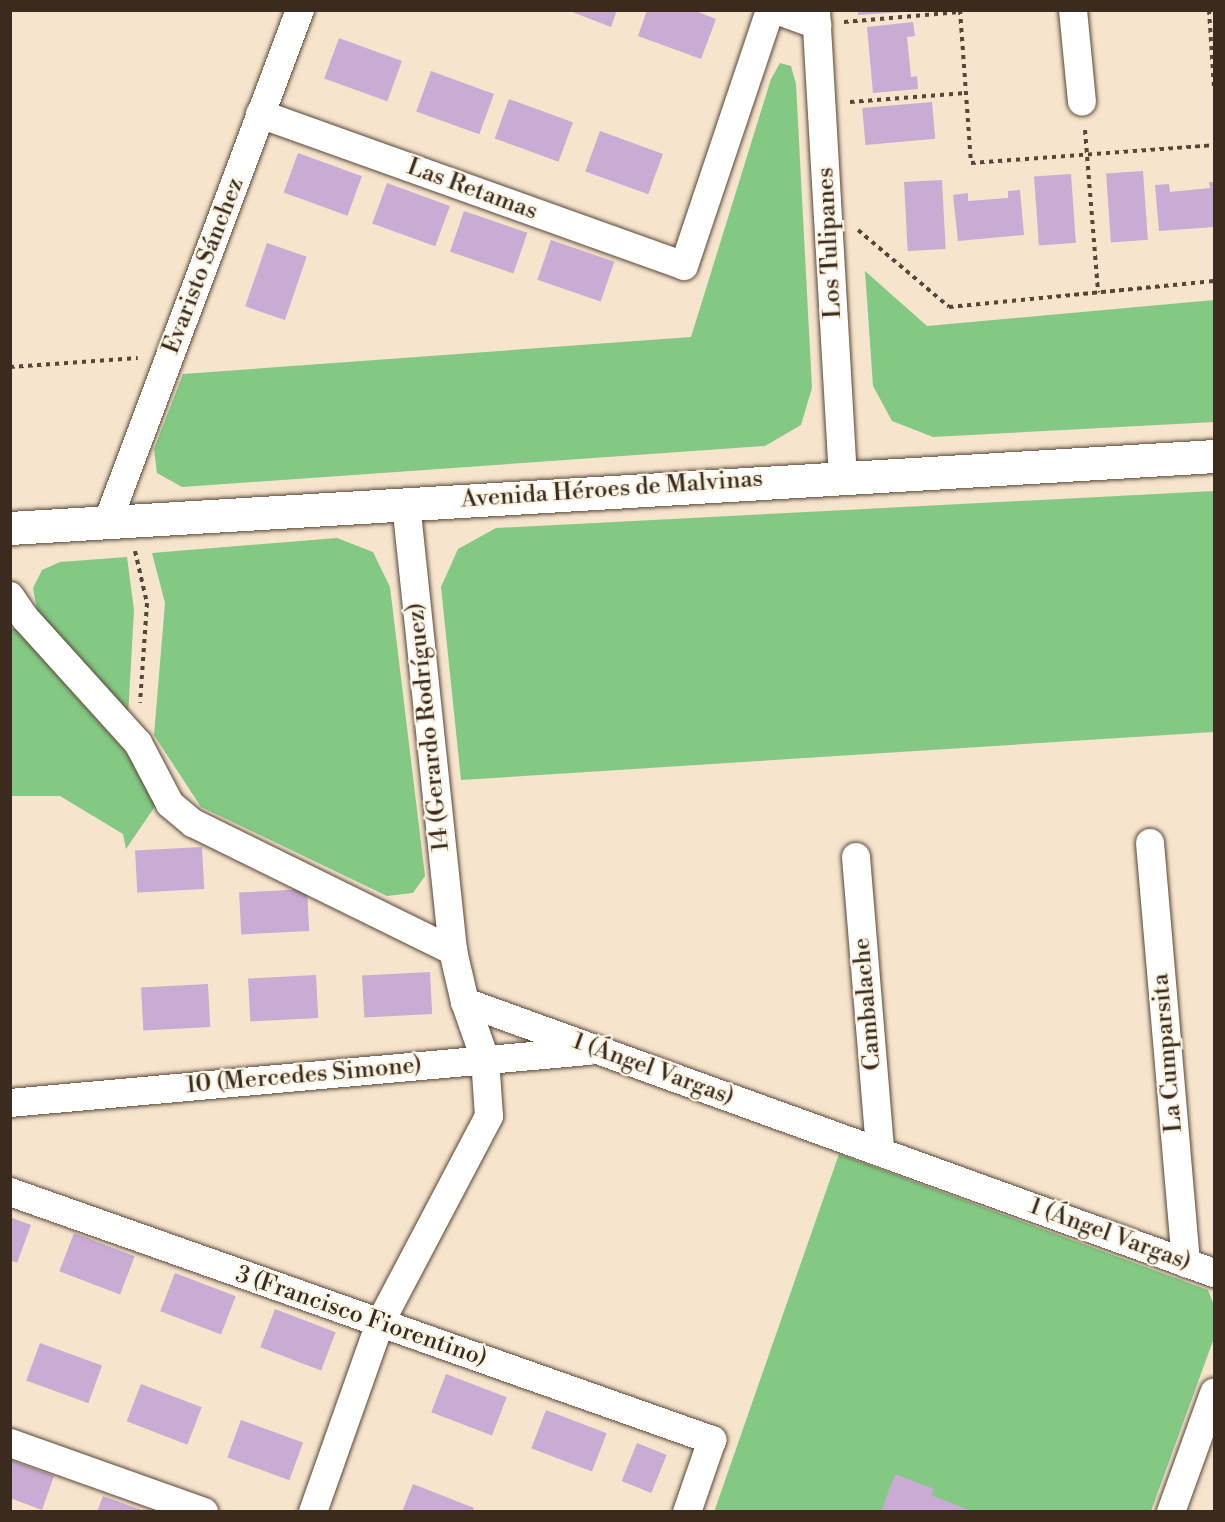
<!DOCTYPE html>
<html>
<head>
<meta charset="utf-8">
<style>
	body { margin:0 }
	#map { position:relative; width:1225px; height:1522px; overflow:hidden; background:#f7e4cc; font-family:"Libre Bodoni",serif }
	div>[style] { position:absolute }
	.green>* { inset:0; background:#83c983 }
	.building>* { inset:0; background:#c9abd3; transform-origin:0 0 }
	.path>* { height:4px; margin-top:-2px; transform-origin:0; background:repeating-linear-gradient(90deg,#574638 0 4.5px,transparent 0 9px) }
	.roads { filter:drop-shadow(0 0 2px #574638) drop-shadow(0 0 2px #574638) }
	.minor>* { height:28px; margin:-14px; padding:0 14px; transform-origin:14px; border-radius:14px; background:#fff }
	.major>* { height:33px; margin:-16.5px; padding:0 16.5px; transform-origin:16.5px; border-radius:16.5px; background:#fff }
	span { translate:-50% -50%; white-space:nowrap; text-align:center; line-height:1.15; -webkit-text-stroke:4.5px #fcf5e5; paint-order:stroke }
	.street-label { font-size:24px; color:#3b2a1e }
	.frame { position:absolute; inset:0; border:12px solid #3b2a1e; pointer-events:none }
</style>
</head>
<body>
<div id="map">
	<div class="green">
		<div style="clip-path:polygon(780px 63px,791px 66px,796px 84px,812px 388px,801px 425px,765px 446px,182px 487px,157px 473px,154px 449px,183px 374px,691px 337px,771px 79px)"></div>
		<div style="clip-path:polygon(865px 271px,927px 326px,1214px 300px,1214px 422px,933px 437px,892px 421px,873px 386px)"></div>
		<div style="clip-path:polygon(1214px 491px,1214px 732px,461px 780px,441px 587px,458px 549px,496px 528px)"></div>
		<div style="clip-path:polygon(337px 538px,373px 552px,390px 587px,425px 876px,413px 893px,387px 896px,201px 807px,154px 735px,165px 603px,152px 553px)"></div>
		<div style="clip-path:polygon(127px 557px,134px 610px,128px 717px,38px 616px,33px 588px,42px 570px,60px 562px)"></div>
		<div style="clip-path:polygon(10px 629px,16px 629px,124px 750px,146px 780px,156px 805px,126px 849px,123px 834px,60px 796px,11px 796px)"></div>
		<div style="clip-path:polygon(839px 1154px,1208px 1290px,1214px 1305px,1214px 1338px,1151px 1511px,714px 1512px)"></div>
	</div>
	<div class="building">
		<div style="clip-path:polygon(567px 10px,617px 10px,611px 27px)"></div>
		<div style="clip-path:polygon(647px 10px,693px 10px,716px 19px,701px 59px,638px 36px)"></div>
		<div style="clip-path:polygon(858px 10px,902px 10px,902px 12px,858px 15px)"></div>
		<div style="clip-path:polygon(913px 22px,915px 36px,907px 37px,911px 77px,917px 76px,918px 89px,873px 93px,867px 27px)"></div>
		<div style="left:339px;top:38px;width:67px;height:43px;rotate:20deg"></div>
		<div style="left:431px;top:71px;width:67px;height:43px;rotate:20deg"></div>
		<div style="left:509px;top:99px;width:68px;height:42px;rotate:20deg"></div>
		<div style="left:932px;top:102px;width:37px;height:70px;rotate:85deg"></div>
		<div style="left:600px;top:131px;width:67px;height:43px;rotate:20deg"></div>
		<div style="left:298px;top:153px;width:68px;height:42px;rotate:20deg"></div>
		<div style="left:1143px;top:171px;width:69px;height:37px;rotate:86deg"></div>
		<div style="left:1071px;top:174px;width:69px;height:37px;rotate:86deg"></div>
		<div style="left:942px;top:180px;width:69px;height:38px;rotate:87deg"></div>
		<div style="clip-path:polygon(1209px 182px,1214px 182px,1214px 227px,1159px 231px,1155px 185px,1169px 184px,1170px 192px,1210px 188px)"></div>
		<div style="left:387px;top:183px;width:67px;height:43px;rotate:20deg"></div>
		<div style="clip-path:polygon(1020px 190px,1024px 235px,958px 241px,953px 195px,968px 193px,968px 201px,1008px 198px,1008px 191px)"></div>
		<div style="left:464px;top:211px;width:67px;height:43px;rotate:19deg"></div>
		<div style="left:551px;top:240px;width:67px;height:42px;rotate:19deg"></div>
		<div style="left:267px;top:243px;width:42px;height:67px;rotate:19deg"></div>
		<div style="left:202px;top:847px;width:42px;height:67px;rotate:87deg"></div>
		<div style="left:307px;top:889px;width:42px;height:68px;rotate:87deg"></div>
		<div style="left:430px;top:972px;width:42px;height:68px;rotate:87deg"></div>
		<div style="left:316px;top:975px;width:43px;height:68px;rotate:87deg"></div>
		<div style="left:208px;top:984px;width:43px;height:67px;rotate:87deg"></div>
		<div style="clip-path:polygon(10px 1217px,31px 1225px,17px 1263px,10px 1260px)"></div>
		<div style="left:74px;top:1233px;width:65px;height:41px;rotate:21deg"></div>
		<div style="left:175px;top:1273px;width:65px;height:41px;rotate:21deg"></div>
		<div style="left:275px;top:1309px;width:65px;height:41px;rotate:21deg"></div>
		<div style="left:40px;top:1343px;width:66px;height:40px;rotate:20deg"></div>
		<div style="left:446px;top:1374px;width:65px;height:41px;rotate:21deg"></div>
		<div style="left:141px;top:1384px;width:65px;height:40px;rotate:21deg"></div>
		<div style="left:546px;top:1410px;width:65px;height:41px;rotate:21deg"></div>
		<div style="left:241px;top:1420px;width:66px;height:40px;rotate:20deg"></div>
		<div style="left:637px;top:1443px;width:32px;height:41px;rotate:22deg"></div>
		<div style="clip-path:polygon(10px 1460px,54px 1476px,42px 1510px,10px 1498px)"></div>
		<div style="clip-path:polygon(895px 1474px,934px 1489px,931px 1495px,974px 1512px,881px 1512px)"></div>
		<div style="clip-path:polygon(413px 1484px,474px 1508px,472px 1512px,402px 1512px)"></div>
		<div style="clip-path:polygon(103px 1496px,144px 1511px,144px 1512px,97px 1512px)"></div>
	</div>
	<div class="path">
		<div style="left:960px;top:10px;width:153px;rotate:85.9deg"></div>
		<div style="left:971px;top:163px;width:244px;rotate:-4.2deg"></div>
		<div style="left:1209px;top:10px;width:77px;rotate:86.3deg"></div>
		<div style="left:844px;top:22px;width:116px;rotate:-4.9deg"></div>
		<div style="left:850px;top:102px;width:116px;rotate:-4.4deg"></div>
		<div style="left:1085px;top:130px;width:163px;rotate:85.4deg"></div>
		<div style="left:858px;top:230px;width:119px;rotate:40.2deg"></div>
		<div style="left:949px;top:307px;width:266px;rotate:-5.6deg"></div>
		<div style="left:10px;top:367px;width:128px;rotate:-4deg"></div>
		<div style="left:135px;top:551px;width:53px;rotate:77deg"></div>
		<div style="left:147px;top:603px;width:100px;rotate:94deg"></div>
	</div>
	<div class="roads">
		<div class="minor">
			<div style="left:776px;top:10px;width:44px;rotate:20.1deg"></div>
			<div style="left:816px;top:10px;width:466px;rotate:86.7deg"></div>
			<div style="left:1073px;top:10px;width:92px;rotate:84.4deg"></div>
			<div style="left:260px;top:114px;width:450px;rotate:19.7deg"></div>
			<div style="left:684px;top:266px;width:270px;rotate:-71.4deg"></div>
			<div style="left:406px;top:503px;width:450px;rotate:84deg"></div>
			<div style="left:108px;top:521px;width:546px;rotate:-69.41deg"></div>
			<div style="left:10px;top:596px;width:27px;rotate:56deg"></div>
			<div style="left:25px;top:618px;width:169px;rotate:47.9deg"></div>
			<div style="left:138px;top:743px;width:69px;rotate:62.3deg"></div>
			<div style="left:170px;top:804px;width:30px;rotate:40deg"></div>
			<div style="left:193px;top:823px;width:290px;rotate:26.2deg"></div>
			<div style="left:453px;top:951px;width:52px;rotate:76.8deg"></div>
			<div style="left:465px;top:1002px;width:797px;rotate:19.89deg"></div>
			<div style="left:1150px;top:843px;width:422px;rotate:85.1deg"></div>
			<div style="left:856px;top:857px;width:296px;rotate:85.3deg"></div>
			<div style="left:10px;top:1103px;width:580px;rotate:-5.14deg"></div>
			<div style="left:10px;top:1192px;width:745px;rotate:19.46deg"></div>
			<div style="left:712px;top:1440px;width:76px;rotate:109.1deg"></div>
			<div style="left:10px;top:1443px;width:206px;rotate:19.6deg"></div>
			<div style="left:313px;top:1512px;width:201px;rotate:-70.5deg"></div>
			<div style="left:380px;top:1323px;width:234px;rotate:-62.2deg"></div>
			<div style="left:489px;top:1116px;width:57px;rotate:-94deg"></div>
			<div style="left:485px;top:1059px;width:60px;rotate:-109.3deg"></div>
			<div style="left:1171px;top:1512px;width:127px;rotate:-70.1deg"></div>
		</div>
		<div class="major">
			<div style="left:10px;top:528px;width:1206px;rotate:-3.42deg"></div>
		</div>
	</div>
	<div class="street-label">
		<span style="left:472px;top:190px;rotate:20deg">Las Retamas</span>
		<span style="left:830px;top:243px;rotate:-93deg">Los Tulipanes</span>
		<span style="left:204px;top:266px;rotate:-69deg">Evaristo Sánchez</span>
		<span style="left:612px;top:490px;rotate:-4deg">Avenida Héroes de Malvinas</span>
		<span style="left:429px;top:727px;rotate:-96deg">14 (Gerardo Rodríguez)</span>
		<span style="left:868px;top:1004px;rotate:-95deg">Cambalache</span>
		<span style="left:1168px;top:1053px;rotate:-95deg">La Cumparsita</span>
		<span style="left:653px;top:1070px;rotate:20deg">1 (Ángel Vargas)</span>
		<span style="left:304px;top:1076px;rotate:-5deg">10 (Mercedes Simone)</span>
		<span style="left:1110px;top:1235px;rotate:20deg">1 (Ángel Vargas)</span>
		<span style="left:361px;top:1317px;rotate:19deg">3 (Francisco Fiorentino)</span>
	</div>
	<div class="frame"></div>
</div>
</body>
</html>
